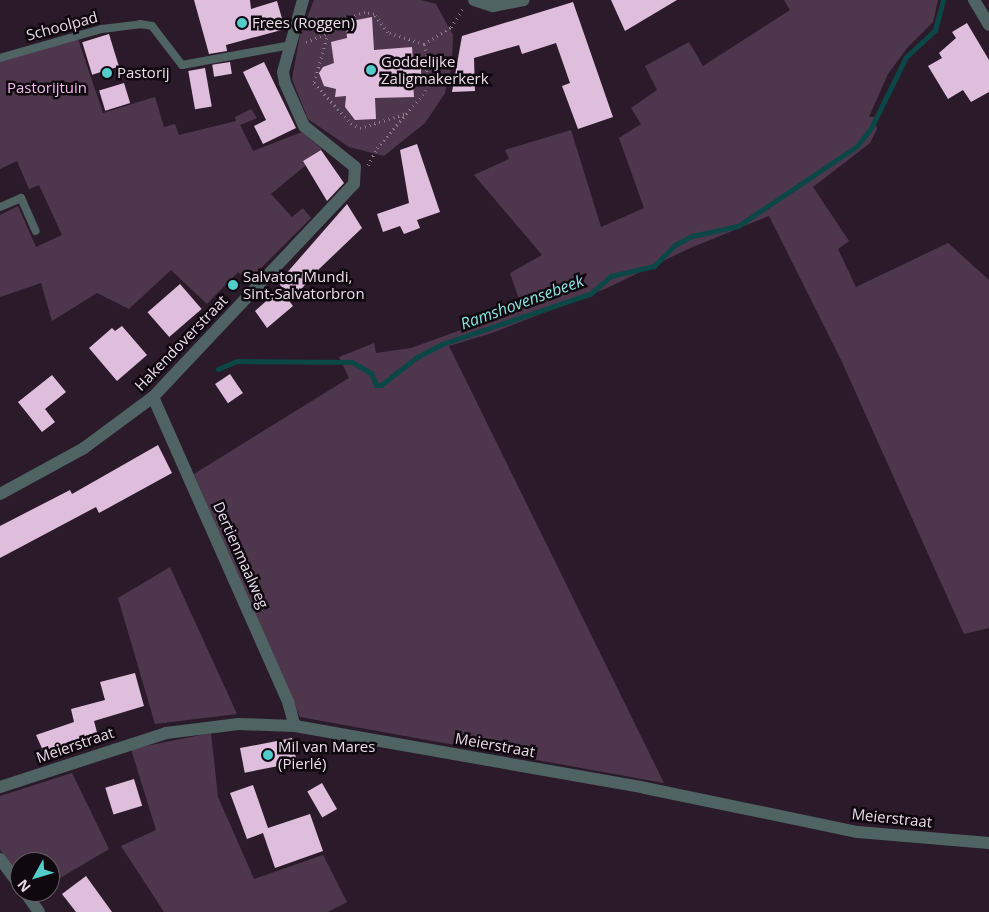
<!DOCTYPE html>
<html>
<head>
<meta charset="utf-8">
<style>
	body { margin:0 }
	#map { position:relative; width:989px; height:912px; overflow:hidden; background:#2b1b2a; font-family:"Open Sans",sans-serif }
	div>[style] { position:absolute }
	.green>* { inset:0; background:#4e374c }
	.stream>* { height:5px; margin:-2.5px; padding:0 2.5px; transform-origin:2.5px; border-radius:2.5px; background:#0b4746 }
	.building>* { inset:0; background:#dfbddc; transform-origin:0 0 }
	.path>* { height:3px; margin-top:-1.5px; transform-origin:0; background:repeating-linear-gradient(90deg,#8a7c89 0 1px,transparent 0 5px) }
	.lane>* { height:8px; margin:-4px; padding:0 4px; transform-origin:4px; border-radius:4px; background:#4e6362 }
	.street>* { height:12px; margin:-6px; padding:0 6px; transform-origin:6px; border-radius:6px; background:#4e6362 }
	.dots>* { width:14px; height:14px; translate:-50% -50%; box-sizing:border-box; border:2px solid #0f080f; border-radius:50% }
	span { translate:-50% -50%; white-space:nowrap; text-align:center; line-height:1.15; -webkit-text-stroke:5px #0f080f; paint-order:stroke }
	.poi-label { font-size:15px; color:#e8dde7 }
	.left { translate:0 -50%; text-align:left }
	.street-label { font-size:15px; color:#e8dde7 }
	.park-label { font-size:15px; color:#f0bbeb }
	.water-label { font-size:16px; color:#88e3e0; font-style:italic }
	.north { position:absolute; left:10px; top:852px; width:50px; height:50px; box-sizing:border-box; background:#0f080f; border:1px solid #665d65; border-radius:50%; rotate:231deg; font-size:14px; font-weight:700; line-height:20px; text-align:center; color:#e8dde7 }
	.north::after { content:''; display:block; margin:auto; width:18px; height:22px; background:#53cdca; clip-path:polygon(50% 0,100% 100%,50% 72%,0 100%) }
</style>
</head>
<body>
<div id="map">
	<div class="green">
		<div style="clip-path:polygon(314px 0,421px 0,436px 4px,453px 35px,452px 65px,445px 93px,425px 123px,384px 156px,349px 147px,308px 119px,292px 79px,300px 35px)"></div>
		<div style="clip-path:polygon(784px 0,938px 0,933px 22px,907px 48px,888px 74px,869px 117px,874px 117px,877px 129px,870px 143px,813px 187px,849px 241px,838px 249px,856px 287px,948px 243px,989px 280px,989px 628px,964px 634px,842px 362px,769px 216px,688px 249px,607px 288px,492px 333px,449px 346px,664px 783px,300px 717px,194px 474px,349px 378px,339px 357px,374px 343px,376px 353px,411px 348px,522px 308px,510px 273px,542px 255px,474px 175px,509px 159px,505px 150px,571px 130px,601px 227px,644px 208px,619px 138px,641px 124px,631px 108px,657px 90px,645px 66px,689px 42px,703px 66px,790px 10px)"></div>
		<div style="clip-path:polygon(78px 39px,103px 113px,155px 97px,164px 127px,175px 124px,179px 135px,236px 121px,235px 117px,251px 109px,257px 118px,240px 125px,253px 151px,302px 132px,322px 149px,303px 161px,306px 165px,271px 194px,292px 217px,303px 208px,311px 218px,248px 281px,238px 272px,207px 304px,171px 270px,129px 309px,97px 293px,52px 321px,41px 283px,0 297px,0 215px,18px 206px,36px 247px,62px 235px,39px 185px,29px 189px,17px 161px,0 169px,0 61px)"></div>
		<div style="clip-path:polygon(170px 567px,237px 714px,155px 724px,118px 598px)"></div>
		<div style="clip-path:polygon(211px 733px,218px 797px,254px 879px,323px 855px,347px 902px,328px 912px,164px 912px,121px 846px,156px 830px,131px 749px)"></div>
		<div style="clip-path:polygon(72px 773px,109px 849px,50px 884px,50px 862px,20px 862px,20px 877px,0 850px,0 796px)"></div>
	</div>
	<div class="stream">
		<div style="left:218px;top:369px;width:21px;rotate:-23deg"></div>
		<div style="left:237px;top:361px;width:115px;rotate:0.5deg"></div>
		<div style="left:352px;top:362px;width:22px;rotate:30deg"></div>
		<div style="left:371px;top:373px;width:13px;rotate:67deg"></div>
		<div style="left:376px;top:385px;width:5px"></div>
		<div style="left:381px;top:385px;width:46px;rotate:-37.9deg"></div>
		<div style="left:417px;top:357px;width:28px;rotate:-27deg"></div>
		<div style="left:442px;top:344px;width:156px;rotate:-18.7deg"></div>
		<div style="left:590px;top:294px;width:28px;rotate:-41deg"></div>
		<div style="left:611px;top:276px;width:44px;rotate:-13.1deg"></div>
		<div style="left:654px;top:266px;width:30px;rotate:-45deg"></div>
		<div style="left:675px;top:245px;width:19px;rotate:-28deg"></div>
		<div style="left:692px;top:236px;width:47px;rotate:-12.3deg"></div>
		<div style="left:738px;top:226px;width:143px;rotate:-33.9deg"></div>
		<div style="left:857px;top:146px;width:23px;rotate:-52deg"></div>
		<div style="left:871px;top:128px;width:79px;rotate:-63.8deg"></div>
		<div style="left:906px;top:57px;width:40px;rotate:-43deg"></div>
		<div style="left:935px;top:30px;width:31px;rotate:-75deg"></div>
	</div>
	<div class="building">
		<div style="clip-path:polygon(194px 0,250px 0,251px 9px,277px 1px,285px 29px,226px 45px,227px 51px,209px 54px)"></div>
		<div style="clip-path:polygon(611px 0,677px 0,625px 31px)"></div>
		<div style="clip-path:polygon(573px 2px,613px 117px,578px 129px,562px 86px,570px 83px,556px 43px,522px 54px,519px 45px,474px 58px,475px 91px,452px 92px,462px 36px)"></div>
		<div style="clip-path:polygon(372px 17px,374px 50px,412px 47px,413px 63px,421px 63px,421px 82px,413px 83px,414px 97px,375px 98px,376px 119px,355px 120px,345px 107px,346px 96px,335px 97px,336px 89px,324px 86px,319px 73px,323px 67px,334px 63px,331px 42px,347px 38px,346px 22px)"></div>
		<div style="clip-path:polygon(967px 23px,989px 60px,989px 92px,971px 102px,963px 90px,948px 99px,928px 66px,942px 58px,939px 53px,956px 38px,952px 32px)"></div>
		<div style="left:109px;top:34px;width:34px;height:28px;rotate:73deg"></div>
		<div style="left:230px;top:62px;width:12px;height:18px;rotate:81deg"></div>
		<div style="clip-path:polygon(264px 62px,296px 128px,263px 144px,254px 126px,266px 120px,243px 72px)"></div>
		<div style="left:205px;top:68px;width:39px;height:17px;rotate:80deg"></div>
		<div style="left:124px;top:83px;width:21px;height:26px;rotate:73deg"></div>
		<div style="clip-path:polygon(417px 144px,440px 212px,417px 220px,420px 228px,404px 234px,400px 226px,383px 232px,377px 214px,409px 203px,400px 150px)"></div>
		<div style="clip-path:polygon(321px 150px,344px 183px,327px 201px,303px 161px)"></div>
		<div style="clip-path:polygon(347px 204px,362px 228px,317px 271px,290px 302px,293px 306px,267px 328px,255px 311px,282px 287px,278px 283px)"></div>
		<div style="left:180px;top:284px;width:33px;height:43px;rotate:49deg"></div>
		<div style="clip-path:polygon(122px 326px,147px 355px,117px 381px,89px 348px,112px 328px,115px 331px)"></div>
		<div style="left:230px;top:374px;width:23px;height:18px;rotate:56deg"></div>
		<div style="clip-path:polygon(52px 375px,66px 392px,45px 409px,55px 422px,42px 432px,18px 402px)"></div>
		<div style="clip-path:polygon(158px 445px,172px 473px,99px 513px,96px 507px,0 558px,0 526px,70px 490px,72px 494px)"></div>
		<div style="clip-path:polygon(135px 673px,144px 706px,94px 721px,99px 740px,45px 755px,36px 735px,74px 722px,71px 709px,105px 700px,100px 682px)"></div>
		<div style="left:292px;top:738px;width:25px;height:53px;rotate:79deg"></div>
		<div style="left:134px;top:779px;width:28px;height:30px;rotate:73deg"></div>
		<div style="left:322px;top:783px;width:30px;height:17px;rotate:60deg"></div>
		<div style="clip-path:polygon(253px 785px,268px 828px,310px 814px,323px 851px,275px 868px,263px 833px,247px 839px,230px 793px)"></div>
		<div style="clip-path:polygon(86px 876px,112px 912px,76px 912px,62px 894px)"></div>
	</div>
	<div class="path">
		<div style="left:306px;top:42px;width:24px;rotate:-22deg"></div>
		<div style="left:424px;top:44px;width:32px;rotate:-32deg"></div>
		<div style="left:451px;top:27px;width:24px;rotate:-57deg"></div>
		<div style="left:368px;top:165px;width:19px;rotate:-62deg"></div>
		<div style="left:377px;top:148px;width:75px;rotate:-49.3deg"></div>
		<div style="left:426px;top:91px;width:36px;rotate:-88deg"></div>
		<div style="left:427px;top:55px;width:11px;rotate:-105deg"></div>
		<div style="left:424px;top:44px;width:38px;rotate:-162deg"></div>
		<div style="left:388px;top:32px;width:23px;rotate:-128deg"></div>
		<div style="left:374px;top:14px;width:9px;rotate:-167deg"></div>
		<div style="left:365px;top:12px;width:27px;rotate:163deg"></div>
		<div style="left:339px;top:20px;width:17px;rotate:130deg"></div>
		<div style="left:328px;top:33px;width:52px;rotate:105.6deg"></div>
		<div style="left:314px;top:83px;width:54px;rotate:47.2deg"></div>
		<div style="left:351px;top:123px;width:10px;rotate:29deg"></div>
		<div style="left:360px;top:128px;width:47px;rotate:-17.3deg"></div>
	</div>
	<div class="lane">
		<div style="left:0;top:58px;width:106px;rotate:-15.9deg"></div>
		<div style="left:102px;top:29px;width:38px;rotate:-7deg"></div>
		<div style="left:140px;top:24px;width:12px;rotate:9deg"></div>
		<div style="left:152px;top:26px;width:49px;rotate:52.4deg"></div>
		<div style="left:182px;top:65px;width:111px;rotate:-10.4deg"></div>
		<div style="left:0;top:207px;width:23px;rotate:-23deg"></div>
		<div style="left:21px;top:198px;width:36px;rotate:66deg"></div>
	</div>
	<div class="street">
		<div style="left:474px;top:0;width:20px;rotate:18deg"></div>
		<div style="left:493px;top:6px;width:31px;rotate:-11deg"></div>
		<div style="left:974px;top:0;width:29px;rotate:59deg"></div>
		<div style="left:153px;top:397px;width:334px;rotate:66.1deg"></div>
		<div style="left:288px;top:702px;width:25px;rotate:74deg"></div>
		<div style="left:0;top:494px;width:96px;rotate:-28.7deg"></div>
		<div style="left:84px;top:448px;width:86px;rotate:-36.5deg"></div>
		<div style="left:153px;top:397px;width:293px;rotate:-46.7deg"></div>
		<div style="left:354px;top:184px;width:17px;rotate:-87deg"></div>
		<div style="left:355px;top:167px;width:65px;rotate:-141.2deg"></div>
		<div style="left:304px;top:126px;width:47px;rotate:-113.8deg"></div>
		<div style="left:285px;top:83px;width:11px;rotate:-100deg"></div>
		<div style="left:283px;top:72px;width:75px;rotate:-74.5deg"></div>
		<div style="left:0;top:787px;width:175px;rotate:-18deg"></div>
		<div style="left:166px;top:733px;width:73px;rotate:-7.1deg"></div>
		<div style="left:238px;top:724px;width:57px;rotate:2deg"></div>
		<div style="left:295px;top:726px;width:355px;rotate:10deg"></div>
		<div style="left:645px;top:788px;width:217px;rotate:11.7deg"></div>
		<div style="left:858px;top:832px;width:131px;rotate:4.8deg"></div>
		<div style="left:0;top:859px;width:34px;rotate:53deg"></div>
		<div style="left:25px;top:892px;width:24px;rotate:55deg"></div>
	</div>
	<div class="dots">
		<div style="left:242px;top:23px;background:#53cdca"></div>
		<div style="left:371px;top:70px;background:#53cdca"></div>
		<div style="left:107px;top:73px;background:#53cdca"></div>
		<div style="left:233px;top:285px;background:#53cdca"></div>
		<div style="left:268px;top:755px;background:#53cdca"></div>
	</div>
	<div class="poi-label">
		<span class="left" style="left:252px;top:23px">Frees (Roggen)</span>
		<span class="left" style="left:381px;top:70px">Goddelijke<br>Zaligmakerkerk</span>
		<span class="left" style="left:117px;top:73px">Pastorij</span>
		<span class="left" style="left:243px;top:285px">Salvator Mundi,<br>Sint-Salvatorbron</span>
		<span class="left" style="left:278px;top:755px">Mil van Mares<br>(Pierlé)</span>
	</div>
	<div class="street-label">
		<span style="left:62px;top:26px;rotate:-15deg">Schoolpad</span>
		<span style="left:181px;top:343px;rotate:-46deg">Hakendoverstraat</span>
		<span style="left:241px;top:555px;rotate:66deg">Dertienmaalweg</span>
		<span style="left:75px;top:745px;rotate:-19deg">Meierstraat</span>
		<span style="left:495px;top:745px;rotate:10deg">Meierstraat</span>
		<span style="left:892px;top:818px;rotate:6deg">Meierstraat</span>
	</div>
	<div class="park-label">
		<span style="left:47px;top:88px">Pastorijtuin</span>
	</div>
	<div class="water-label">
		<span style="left:522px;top:302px;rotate:-20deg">Ramshovensebeek</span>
	</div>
	<div class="north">N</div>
</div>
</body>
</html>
